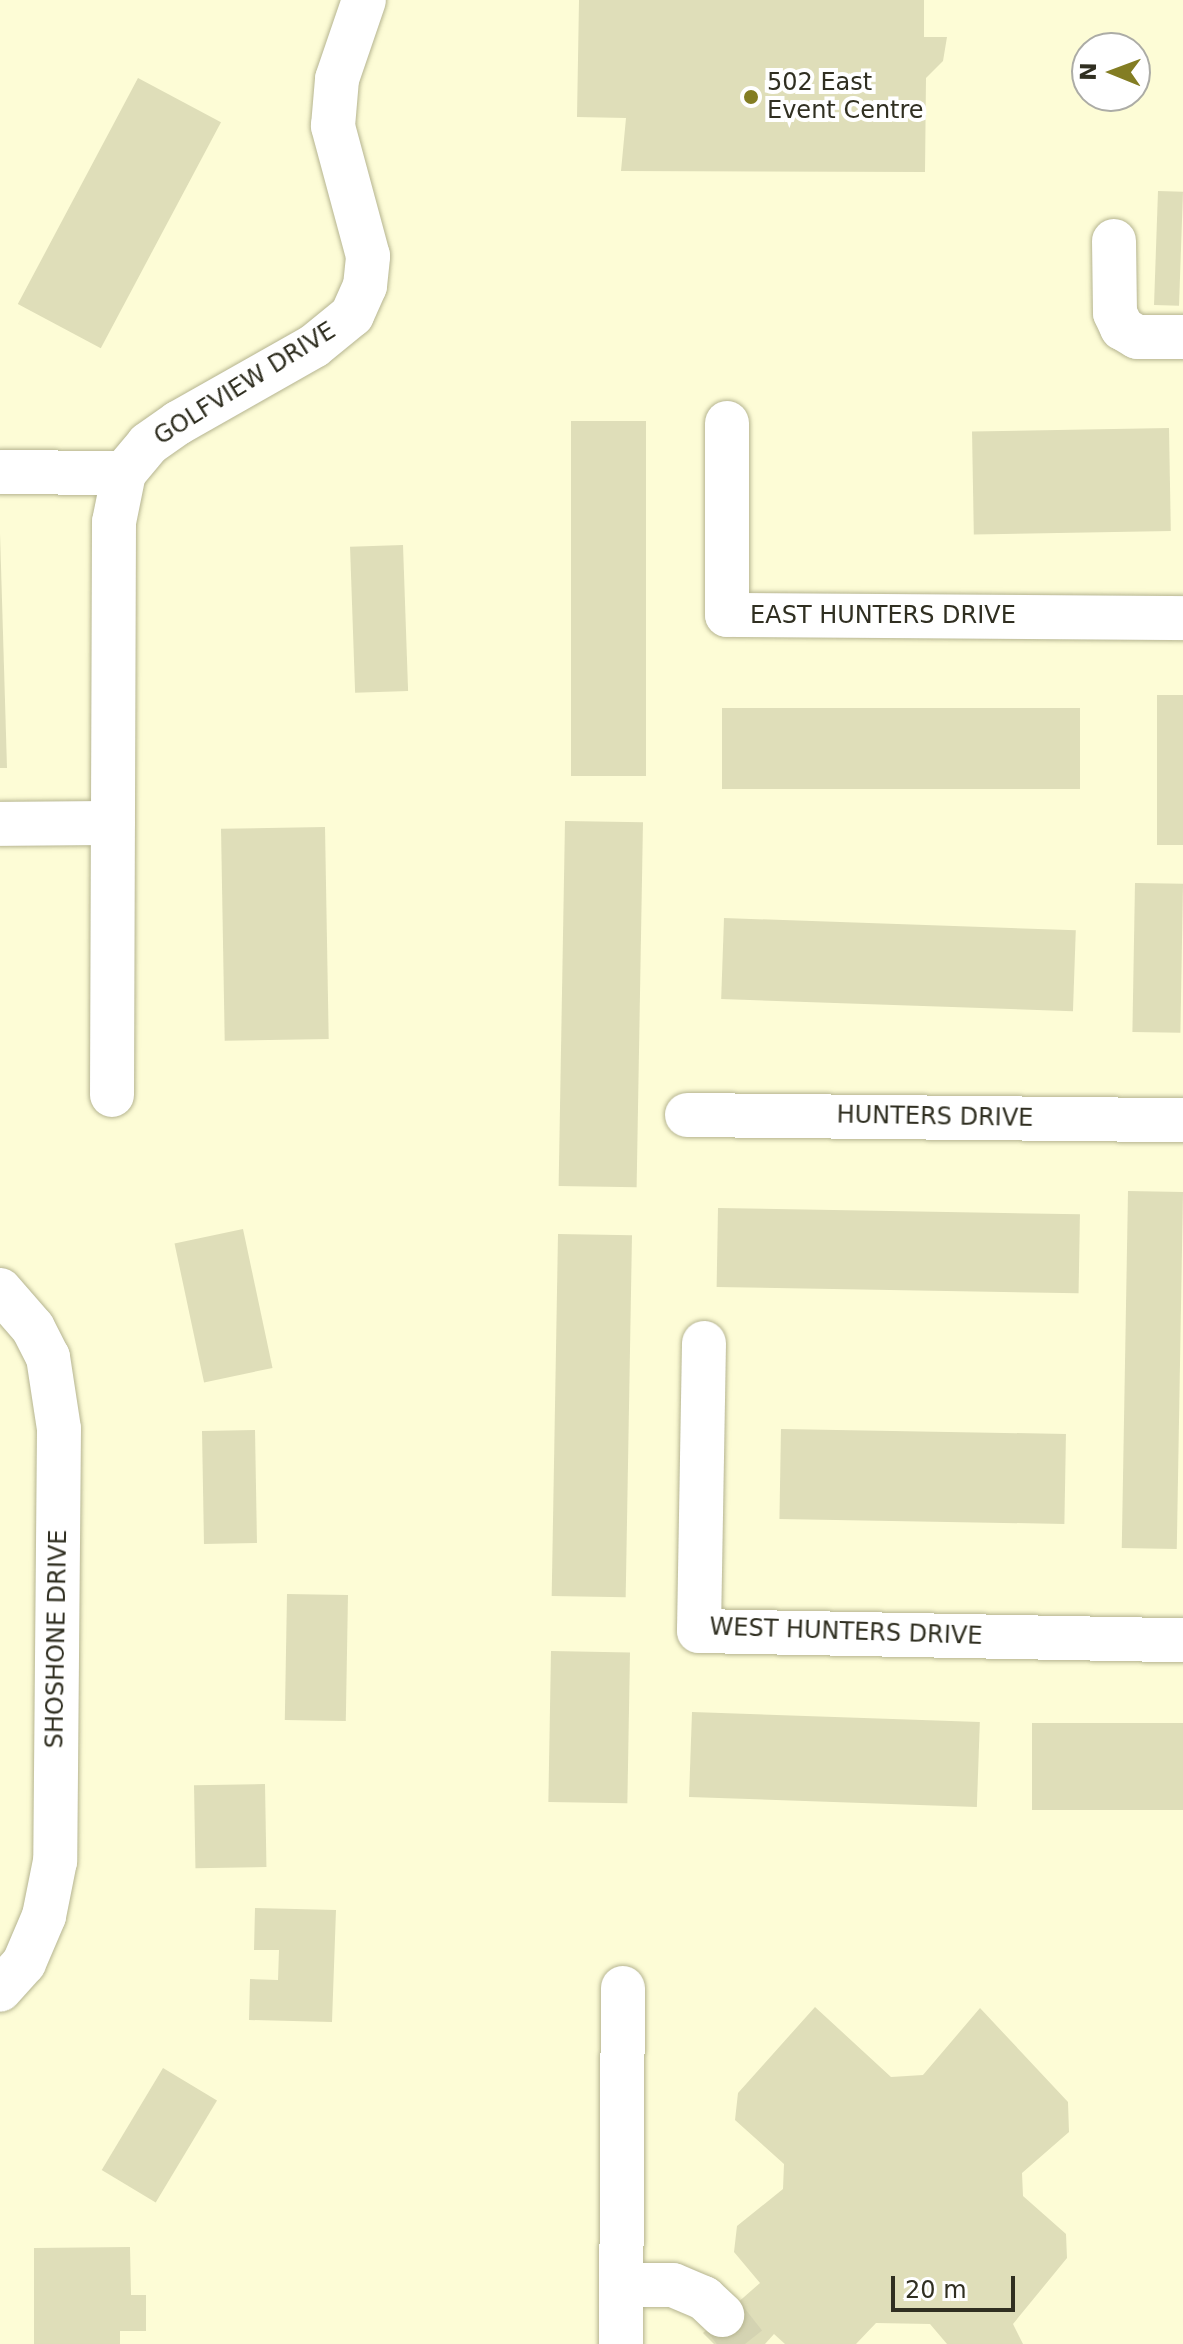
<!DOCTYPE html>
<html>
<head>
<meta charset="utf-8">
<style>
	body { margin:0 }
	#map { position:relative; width:1183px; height:2344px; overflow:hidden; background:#fdfcd6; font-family:"DejaVu Sans",sans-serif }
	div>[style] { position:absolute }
	.building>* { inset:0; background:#dfdeb9; transform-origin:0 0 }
	.minor-tunnel>* { height:44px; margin-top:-22px; transform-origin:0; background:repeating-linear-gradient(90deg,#d4d3b2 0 44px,transparent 0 66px) }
	.roads { filter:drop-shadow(0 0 2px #b5b490) drop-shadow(0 0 2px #b5b490) }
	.minor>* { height:44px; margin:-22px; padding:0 22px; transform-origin:22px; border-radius:22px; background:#fff }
	.dots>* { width:22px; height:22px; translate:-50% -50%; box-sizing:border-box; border:4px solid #fff; border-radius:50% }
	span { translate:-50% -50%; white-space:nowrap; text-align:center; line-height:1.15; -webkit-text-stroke:8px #fff; paint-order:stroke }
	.poi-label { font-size:24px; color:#302f21 }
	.left { translate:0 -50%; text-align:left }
	.street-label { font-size:24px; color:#302f21 }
	.north { position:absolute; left:1071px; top:32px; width:80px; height:80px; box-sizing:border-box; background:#fff; border:2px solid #acaca6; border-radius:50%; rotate:271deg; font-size:22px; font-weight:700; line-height:32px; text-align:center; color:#302f21 }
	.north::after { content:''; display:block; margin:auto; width:28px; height:36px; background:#837d23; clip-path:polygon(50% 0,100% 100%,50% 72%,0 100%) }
	.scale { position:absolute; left:891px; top:2276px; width:124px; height:36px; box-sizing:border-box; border:4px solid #302f21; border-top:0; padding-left:10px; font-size:24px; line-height:28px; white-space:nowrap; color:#302f21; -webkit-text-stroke:6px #fff; paint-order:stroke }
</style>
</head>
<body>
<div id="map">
	<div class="building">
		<div style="clip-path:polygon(579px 0,924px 0,924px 37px,947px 37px,943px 61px,926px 78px,925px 172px,621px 171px,626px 118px,577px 117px)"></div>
		<div style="left:138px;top:78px;width:94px;height:256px;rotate:28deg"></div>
		<div style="left:1158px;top:191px;width:25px;height:114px;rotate:2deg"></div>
		<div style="left:571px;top:421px;width:75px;height:355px"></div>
		<div style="left:1169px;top:428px;width:103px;height:197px;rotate:89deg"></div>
		<div style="clip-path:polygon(0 533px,7px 768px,0 768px)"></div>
		<div style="left:403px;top:545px;width:146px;height:53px;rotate:88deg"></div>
		<div style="left:1183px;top:695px;width:150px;height:26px;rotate:90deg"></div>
		<div style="left:722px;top:708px;width:358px;height:81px"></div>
		<div style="left:565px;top:821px;width:78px;height:365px;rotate:1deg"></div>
		<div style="left:325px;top:827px;width:212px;height:104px;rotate:89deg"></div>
		<div style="left:1135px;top:883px;width:48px;height:149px;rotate:1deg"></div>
		<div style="left:724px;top:918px;width:352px;height:81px;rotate:2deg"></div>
		<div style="left:1128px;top:1191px;width:55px;height:357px;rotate:1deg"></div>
		<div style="left:718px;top:1208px;width:362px;height:79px;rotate:1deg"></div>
		<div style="left:243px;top:1229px;width:142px;height:70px;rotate:78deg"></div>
		<div style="left:558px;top:1234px;width:74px;height:362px;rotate:1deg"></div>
		<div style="left:781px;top:1429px;width:285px;height:90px;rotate:1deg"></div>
		<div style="left:255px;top:1430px;width:113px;height:53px;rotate:89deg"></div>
		<div style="left:287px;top:1594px;width:61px;height:126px;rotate:1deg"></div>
		<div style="left:551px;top:1651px;width:79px;height:151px;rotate:1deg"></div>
		<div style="left:692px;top:1712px;width:288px;height:85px;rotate:2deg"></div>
		<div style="left:1032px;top:1723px;width:151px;height:87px"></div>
		<div style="left:265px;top:1784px;width:83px;height:71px;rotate:89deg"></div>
		<div style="clip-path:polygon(255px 1908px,336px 1910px,332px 2022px,249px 2020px,250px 1979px,278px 1980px,279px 1950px,254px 1950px)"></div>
		<div style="clip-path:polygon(815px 2007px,891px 2077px,923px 2075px,980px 2008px,1068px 2102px,1069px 2132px,1022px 2173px,1023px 2196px,1066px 2234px,1067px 2258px,1013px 2324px,1023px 2344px,947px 2344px,930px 2324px,876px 2323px,856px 2344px,785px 2344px,774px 2334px,765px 2344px,714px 2344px,703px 2333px,760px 2283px,734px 2252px,737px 2226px,783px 2189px,784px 2164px,735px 2120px,738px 2093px)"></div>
		<div style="left:163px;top:2068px;width:63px;height:119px;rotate:31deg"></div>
		<div style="clip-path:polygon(130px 2247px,131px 2295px,146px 2295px,146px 2331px,120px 2331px,120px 2344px,34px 2344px,34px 2248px)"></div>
	</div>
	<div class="minor-tunnel">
		<div style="left:722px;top:2315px;width:37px;rotate:52deg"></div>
	</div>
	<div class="roads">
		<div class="minor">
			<div style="left:1114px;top:241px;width:72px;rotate:89.2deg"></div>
			<div style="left:1115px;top:313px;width:17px;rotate:65deg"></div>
			<div style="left:1122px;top:328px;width:17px;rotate:31deg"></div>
			<div style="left:1137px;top:337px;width:46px"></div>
			<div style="left:727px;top:423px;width:192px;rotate:90deg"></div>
			<div style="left:727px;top:615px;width:456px;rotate:0.4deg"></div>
			<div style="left:0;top:472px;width:124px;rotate:0.5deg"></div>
			<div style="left:0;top:824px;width:113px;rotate:-0.5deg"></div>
			<div style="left:112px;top:1095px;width:573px;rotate:-89.8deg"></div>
			<div style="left:114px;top:522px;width:50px;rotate:-78.5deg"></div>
			<div style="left:124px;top:473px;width:38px;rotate:-50deg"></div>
			<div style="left:148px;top:444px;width:37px;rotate:-35deg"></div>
			<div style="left:178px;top:423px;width:156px;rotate:-29.5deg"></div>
			<div style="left:314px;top:346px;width:49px;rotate:-39.2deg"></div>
			<div style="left:352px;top:315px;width:32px;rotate:-66deg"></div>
			<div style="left:365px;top:286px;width:30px;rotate:-84deg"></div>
			<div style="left:368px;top:256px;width:135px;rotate:-105.1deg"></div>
			<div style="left:333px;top:126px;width:47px;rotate:-85.1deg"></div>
			<div style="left:337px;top:79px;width:83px;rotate:-71.1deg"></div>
			<div style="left:687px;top:1115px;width:496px;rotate:0.6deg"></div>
			<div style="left:0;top:1290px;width:50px;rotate:49deg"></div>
			<div style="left:33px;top:1328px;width:33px;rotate:63deg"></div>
			<div style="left:48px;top:1357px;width:73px;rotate:81.3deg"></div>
			<div style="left:59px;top:1429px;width:432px;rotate:90.5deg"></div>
			<div style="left:55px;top:1861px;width:56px;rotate:101.3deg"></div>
			<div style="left:44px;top:1916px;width:51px;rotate:113.1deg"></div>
			<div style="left:24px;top:1963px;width:36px;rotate:132deg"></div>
			<div style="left:704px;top:1343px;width:288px;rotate:91deg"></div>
			<div style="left:699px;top:1631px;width:484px;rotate:1.1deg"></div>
			<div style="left:622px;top:2285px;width:51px"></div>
			<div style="left:673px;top:2285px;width:34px;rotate:23deg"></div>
			<div style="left:704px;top:2298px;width:25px;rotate:43deg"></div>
			<div style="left:621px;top:2344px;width:356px;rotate:-89.7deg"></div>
		</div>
	</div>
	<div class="dots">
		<div style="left:751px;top:97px;background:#837d23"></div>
	</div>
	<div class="poi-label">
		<span class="left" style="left:767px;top:97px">502 East<br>Event Centre</span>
	</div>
	<div class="street-label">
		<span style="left:245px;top:384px;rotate:-32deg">GOLFVIEW DRIVE</span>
		<span style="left:883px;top:616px">EAST HUNTERS DRIVE</span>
		<span style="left:935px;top:1117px;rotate:1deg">HUNTERS DRIVE</span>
		<span style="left:846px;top:1632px;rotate:2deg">WEST HUNTERS DRIVE</span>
		<span style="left:57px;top:1639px;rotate:-89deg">SHOSHONE DRIVE</span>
	</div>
	<div class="north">N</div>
	<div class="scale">20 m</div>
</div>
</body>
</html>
